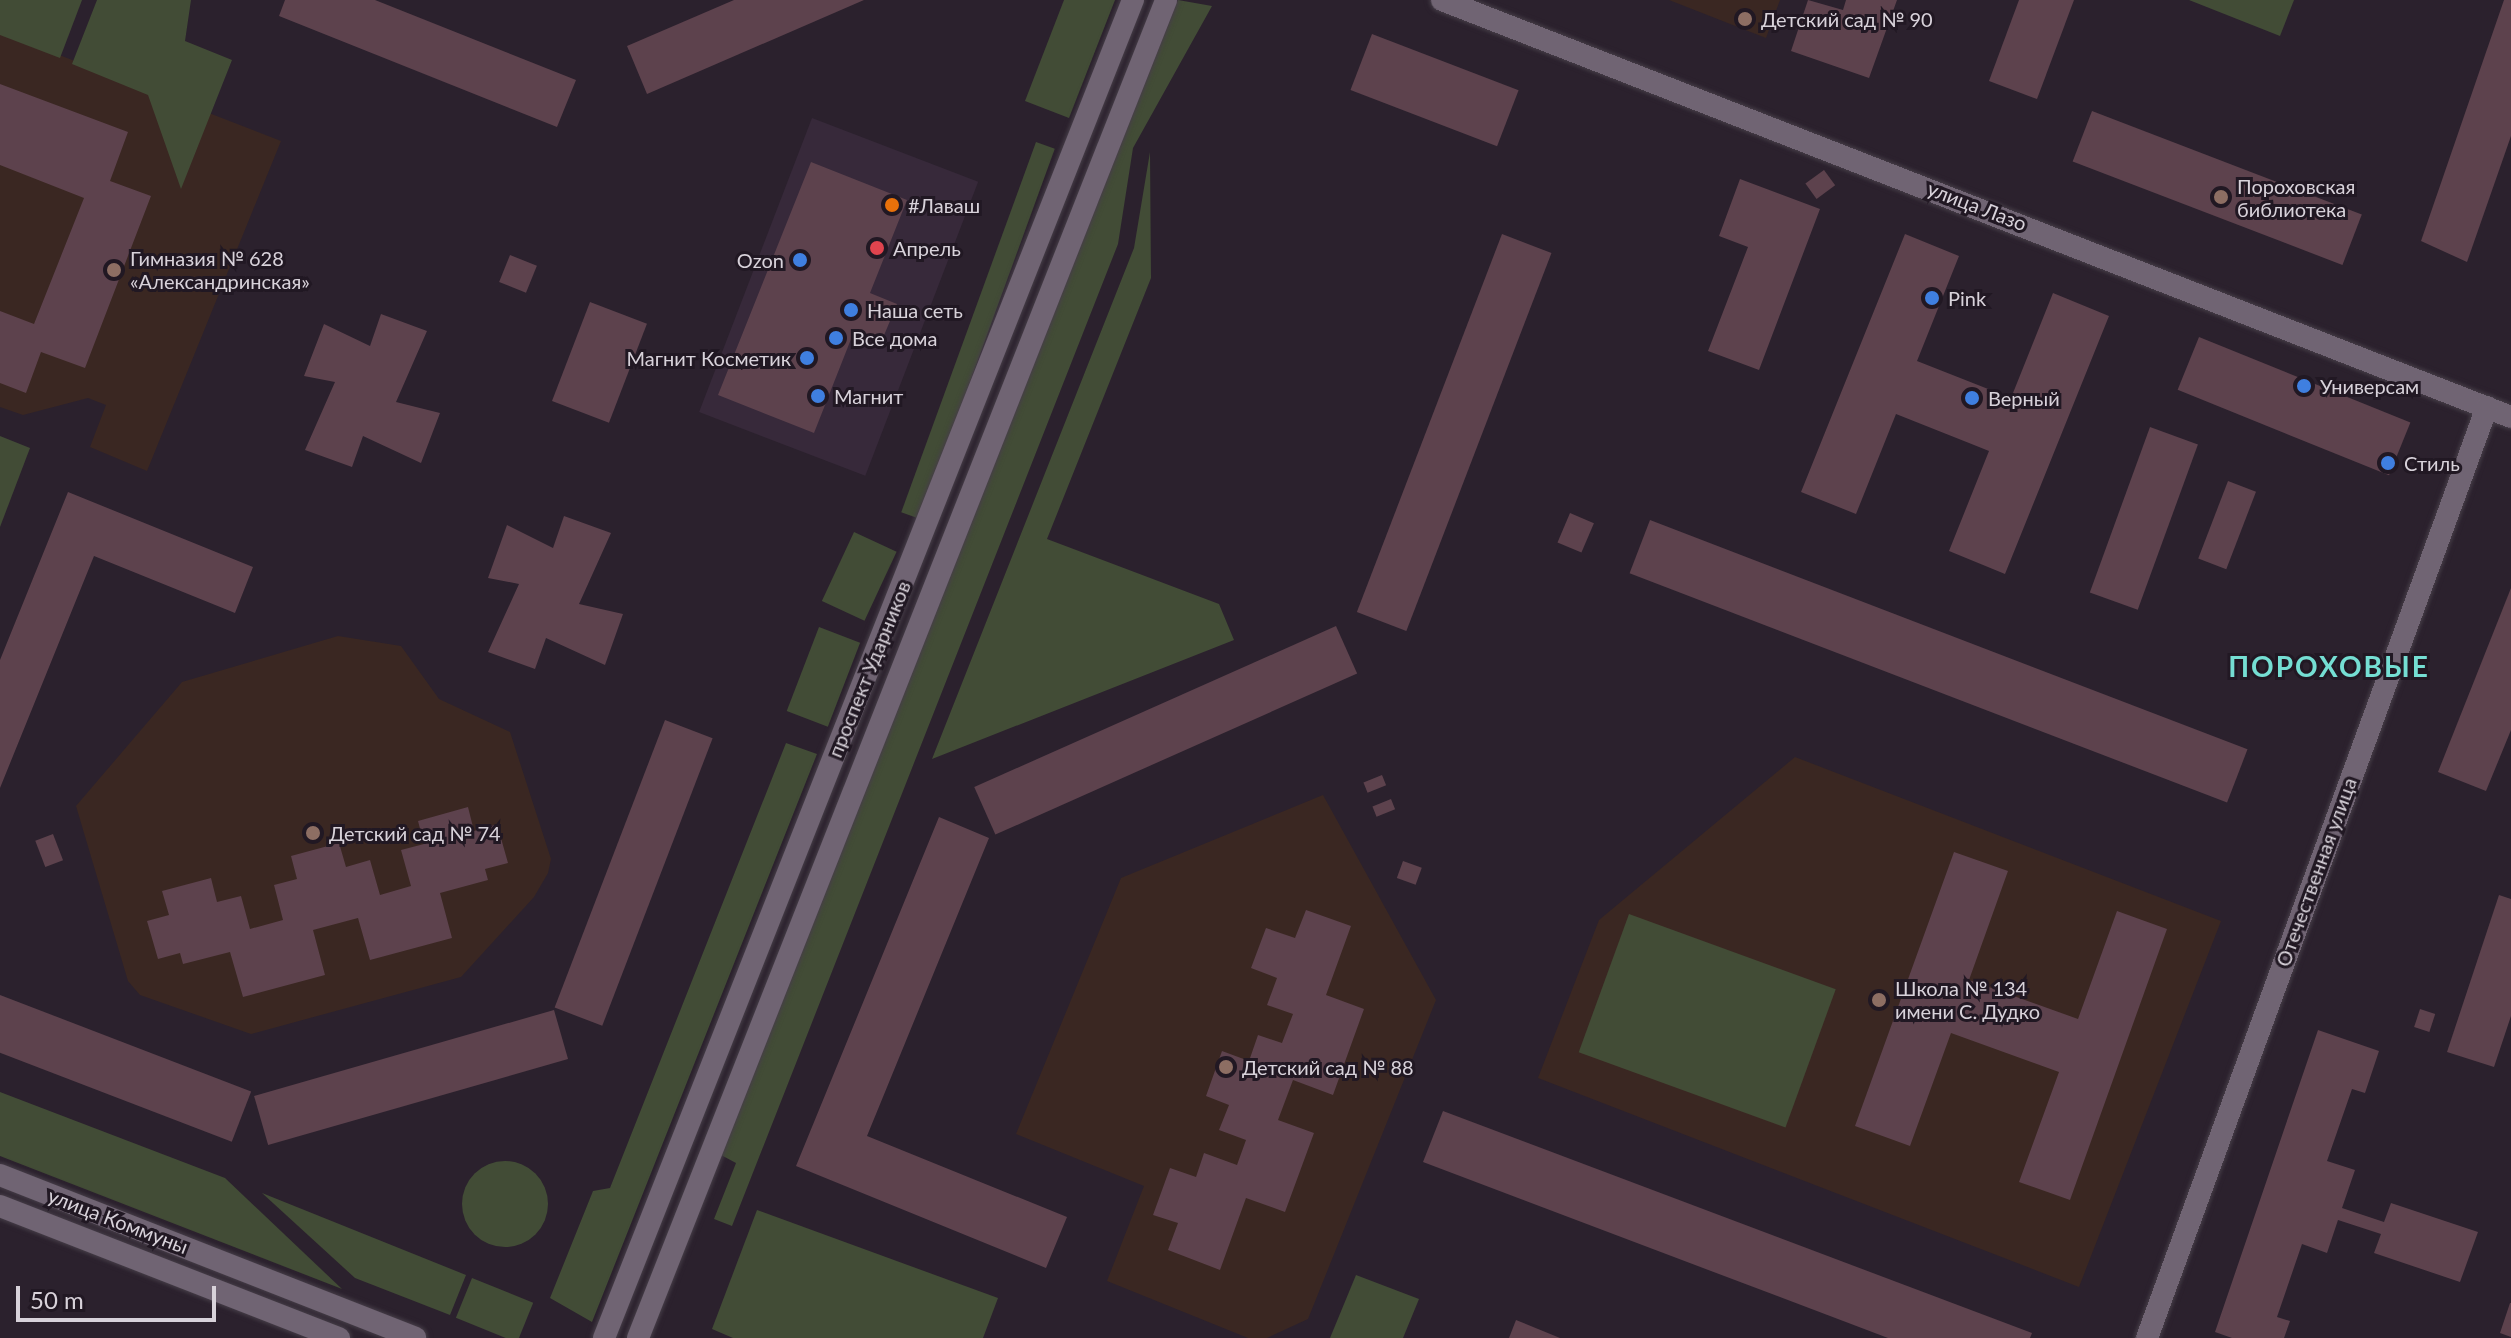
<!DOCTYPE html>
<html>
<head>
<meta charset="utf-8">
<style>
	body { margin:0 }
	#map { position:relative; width:2511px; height:1338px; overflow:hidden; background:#2b212d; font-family:Lato,sans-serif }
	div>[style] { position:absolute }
	.built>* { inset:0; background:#37293a; transform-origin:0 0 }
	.education>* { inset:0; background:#3a2722 }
	.green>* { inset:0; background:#424c36; transform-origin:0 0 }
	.round { border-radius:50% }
	.building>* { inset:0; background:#5d424d; transform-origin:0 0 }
	.roads { filter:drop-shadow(0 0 2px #463e48) drop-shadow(0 0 2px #463e48) }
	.minor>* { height:22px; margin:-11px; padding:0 11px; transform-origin:11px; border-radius:11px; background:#706473 }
	.tertiary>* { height:22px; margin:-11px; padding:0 11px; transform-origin:11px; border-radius:11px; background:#706473 }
	.secondary>* { height:22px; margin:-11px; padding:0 11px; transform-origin:11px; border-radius:11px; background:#706473 }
	.dots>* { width:22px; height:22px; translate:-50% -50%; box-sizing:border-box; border:4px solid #211823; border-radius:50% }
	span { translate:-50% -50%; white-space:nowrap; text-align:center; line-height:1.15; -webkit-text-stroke:6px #211823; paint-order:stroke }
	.poi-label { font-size:20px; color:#d8d2da }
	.left { translate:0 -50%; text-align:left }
	.right { translate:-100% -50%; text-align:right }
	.street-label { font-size:20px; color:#d8d2da }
	.district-label { font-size:28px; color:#75ded3; font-weight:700; letter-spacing:2px }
	.scale { position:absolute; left:16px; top:1286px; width:200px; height:36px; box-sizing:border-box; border:4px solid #d8d2da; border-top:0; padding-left:10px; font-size:24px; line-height:28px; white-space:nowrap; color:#d8d2da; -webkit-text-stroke:6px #211823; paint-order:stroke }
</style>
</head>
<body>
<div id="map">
	<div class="built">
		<div style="left:812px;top:118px;width:178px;height:315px;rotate:21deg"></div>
	</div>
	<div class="education">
		<div style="clip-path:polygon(1669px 0,1780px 0,1766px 38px)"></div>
		<div style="clip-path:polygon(0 32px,281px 141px,147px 471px,90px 447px,106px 405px,88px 398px,23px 415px,0 407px)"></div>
		<div style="clip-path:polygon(338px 636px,401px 646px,439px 699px,510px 732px,551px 859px,548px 873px,534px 897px,461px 977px,251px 1034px,140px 995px,128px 981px,76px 806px,182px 682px)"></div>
		<div style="clip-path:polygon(1795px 757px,2221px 921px,2079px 1287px,1538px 1078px,1599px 920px)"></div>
		<div style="clip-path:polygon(1323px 795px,1436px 1000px,1308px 1319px,1267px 1338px,1248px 1338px,1107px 1281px,1144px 1186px,1016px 1134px,1121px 878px)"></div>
	</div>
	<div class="green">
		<div style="clip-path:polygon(0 0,82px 0,60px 58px,0 35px)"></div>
		<div style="clip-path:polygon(97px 0,191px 0,185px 41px,232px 60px,181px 189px,148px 95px,72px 64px)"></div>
		<div style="clip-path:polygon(1064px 0,1115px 0,1069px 118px,1025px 101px)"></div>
		<div style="clip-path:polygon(1178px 0,1212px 6px,1133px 148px,1118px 244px,732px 1226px,714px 1219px,736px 1163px,721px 1155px)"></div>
		<div style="clip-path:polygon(2189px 0,2294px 0,2280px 36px)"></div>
		<div style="left:1036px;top:142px;width:20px;height:394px;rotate:20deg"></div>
		<div style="clip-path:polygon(1150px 152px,1151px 278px,1047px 539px,1219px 604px,1234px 640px,932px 759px,1134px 248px)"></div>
		<div style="clip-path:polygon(0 436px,30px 448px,0 527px)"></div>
		<div style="left:854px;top:532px;width:47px;height:76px;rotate:25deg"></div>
		<div style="left:819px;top:627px;width:44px;height:90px;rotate:21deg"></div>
		<div style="clip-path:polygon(786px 743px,817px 754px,592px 1322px,550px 1298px,593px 1191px,610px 1188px)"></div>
		<div style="left:1629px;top:914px;width:220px;height:147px;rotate:20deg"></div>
		<div style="clip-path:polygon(0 1092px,225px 1178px,342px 1289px,0 1156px)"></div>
		<div class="round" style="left:462px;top:1161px;width:86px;height:86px"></div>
		<div style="clip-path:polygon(262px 1193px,466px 1275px,450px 1315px,355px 1278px)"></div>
		<div style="clip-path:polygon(757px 1210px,998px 1298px,983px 1338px,733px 1338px,712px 1329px)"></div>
		<div style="clip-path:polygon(1356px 1275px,1419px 1299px,1403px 1338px,1330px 1338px)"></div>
		<div style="left:472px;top:1278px;width:66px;height:43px;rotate:22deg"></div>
	</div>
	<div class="building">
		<div style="clip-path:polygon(285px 0,375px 0,576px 80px,557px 127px,279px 16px)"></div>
		<div style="clip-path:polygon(734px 0,864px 0,647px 94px,627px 46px)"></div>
		<div style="clip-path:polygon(1808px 0,1843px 10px,1846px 0,1897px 0,1869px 78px,1791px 51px)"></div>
		<div style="clip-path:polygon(2019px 0,2074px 0,2037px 99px,1989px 81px)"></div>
		<div style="clip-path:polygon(2504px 0,2511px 0,2511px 136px,2467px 262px,2421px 241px)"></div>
		<div style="left:1372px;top:34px;width:157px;height:60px;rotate:21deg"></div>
		<div style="clip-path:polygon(0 84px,128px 132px,110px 181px,151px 196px,85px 368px,41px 352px,26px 393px,0 383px,0 311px,34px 324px,84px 198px,0 165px)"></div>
		<div style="left:2092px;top:111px;width:289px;height:54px;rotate:21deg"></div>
		<div style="clip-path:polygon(811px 162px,907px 200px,870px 293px,897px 304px,890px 321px,882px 340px,855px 329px,814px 433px,718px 395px)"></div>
		<div style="left:1824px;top:170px;width:19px;height:23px;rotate:54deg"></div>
		<div style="clip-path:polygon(1740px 179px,1820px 209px,1759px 370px,1708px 351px,1748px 247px,1719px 236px)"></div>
		<div style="left:1502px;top:234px;width:53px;height:405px;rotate:21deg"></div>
		<div style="clip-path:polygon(1905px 234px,1959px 256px,1917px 361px,2011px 398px,2053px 293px,2109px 316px,2005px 574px,1949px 551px,1989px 451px,1969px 443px,1896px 414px,1856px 514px,1801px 492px)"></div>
		<div style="left:510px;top:255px;width:29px;height:29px;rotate:22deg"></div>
		<div style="left:590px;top:302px;width:61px;height:106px;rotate:21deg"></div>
		<div style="clip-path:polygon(381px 314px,427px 331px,396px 402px,440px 413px,421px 463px,363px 436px,352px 467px,305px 450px,335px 382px,304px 376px,324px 324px,370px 346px)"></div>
		<div style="left:2199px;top:337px;width:228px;height:57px;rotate:22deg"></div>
		<div style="left:2150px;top:427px;width:51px;height:176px;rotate:20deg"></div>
		<div style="left:2228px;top:481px;width:30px;height:83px;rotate:21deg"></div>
		<div style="clip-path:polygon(68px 492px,253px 567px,235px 613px,94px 556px,0 788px,0 660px)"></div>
		<div style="left:1570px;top:513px;width:26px;height:32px;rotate:23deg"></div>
		<div style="clip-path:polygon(564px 516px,611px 533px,579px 604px,623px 614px,605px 665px,546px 638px,535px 669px,488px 652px,519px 584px,488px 578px,507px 525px,553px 548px)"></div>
		<div style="left:1650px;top:520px;width:640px;height:57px;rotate:21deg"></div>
		<div style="clip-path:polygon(2511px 588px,2511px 730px,2486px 791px,2438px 772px)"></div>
		<div style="left:1336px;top:626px;width:52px;height:396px;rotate:66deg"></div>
		<div style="left:665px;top:720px;width:51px;height:308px;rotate:21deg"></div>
		<div style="left:1382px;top:775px;width:11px;height:20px;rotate:68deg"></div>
		<div style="left:1391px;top:799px;width:11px;height:20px;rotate:68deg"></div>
		<div style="clip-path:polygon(468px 807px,474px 831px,497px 824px,508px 863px,485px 869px,488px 880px,440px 893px,452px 938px,370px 960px,358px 918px,313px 930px,325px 975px,243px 997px,230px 952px,183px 964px,180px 953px,158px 959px,147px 921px,169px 915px,162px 891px,211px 878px,217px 902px,241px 896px,250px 929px,283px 920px,274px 885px,297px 879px,291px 856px,339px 843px,346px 867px,370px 860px,380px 895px,411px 886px,401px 850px,424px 844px,418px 821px)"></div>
		<div style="clip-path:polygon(939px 817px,989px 838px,867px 1136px,1067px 1217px,1046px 1268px,796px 1166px)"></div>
		<div style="left:53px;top:834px;width:28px;height:19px;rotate:69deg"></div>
		<div style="clip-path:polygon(1954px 852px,2008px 871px,1969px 980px,2078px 1019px,2117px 911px,2167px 929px,2070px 1200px,2019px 1182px,2059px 1072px,1951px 1033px,1910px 1146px,1855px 1126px)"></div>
		<div style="left:1403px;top:861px;width:20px;height:18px;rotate:20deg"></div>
		<div style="clip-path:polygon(2499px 895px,2511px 899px,2511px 1016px,2494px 1067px,2447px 1052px)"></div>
		<div style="clip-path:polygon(1306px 910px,1351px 926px,1326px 995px,1364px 1009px,1333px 1095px,1293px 1080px,1278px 1120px,1314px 1133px,1285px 1212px,1246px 1198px,1220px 1270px,1168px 1250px,1178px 1223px,1153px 1215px,1170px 1168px,1196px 1177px,1204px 1153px,1237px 1165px,1246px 1140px,1219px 1130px,1229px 1105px,1206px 1096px,1222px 1051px,1249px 1061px,1258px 1035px,1282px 1043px,1293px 1014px,1267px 1005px,1277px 978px,1251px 968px,1266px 928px,1295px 938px)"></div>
		<div style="left:0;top:995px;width:269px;height:54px;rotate:21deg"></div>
		<div style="left:2420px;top:1009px;width:16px;height:19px;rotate:18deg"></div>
		<div style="left:554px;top:1010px;width:51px;height:312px;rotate:74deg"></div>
		<div style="clip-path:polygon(2318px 1030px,2379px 1051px,2365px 1093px,2352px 1089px,2327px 1161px,2355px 1170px,2342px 1208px,2384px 1222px,2391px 1203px,2478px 1232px,2460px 1282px,2374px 1253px,2381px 1234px,2338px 1220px,2327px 1253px,2302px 1244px,2277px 1317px,2290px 1321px,2284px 1338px,2232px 1338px,2215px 1332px)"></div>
		<div style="clip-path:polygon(1443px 1111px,2032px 1333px,2030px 1338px,1888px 1338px,1423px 1162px)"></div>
		<div style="clip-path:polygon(2510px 1303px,2511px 1303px,2511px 1337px,2500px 1333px)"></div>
		<div style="clip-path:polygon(1516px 1320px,1560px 1338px,1509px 1338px)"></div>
	</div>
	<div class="roads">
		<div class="minor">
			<div style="left:1442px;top:0;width:1147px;rotate:21.31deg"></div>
			<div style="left:2147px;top:1338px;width:991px;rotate:-69.94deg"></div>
		</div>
		<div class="tertiary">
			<div style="left:604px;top:1338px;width:1439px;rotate:-68.43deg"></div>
			<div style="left:638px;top:1338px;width:1438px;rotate:-68.46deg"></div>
		</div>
		<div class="secondary">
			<div style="left:0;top:1175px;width:446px;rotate:21.4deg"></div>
			<div style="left:0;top:1206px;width:364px;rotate:21.3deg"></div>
		</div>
	</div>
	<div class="dots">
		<div style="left:1745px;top:19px;background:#8d6e63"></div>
		<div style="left:2221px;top:197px;background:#8d6e63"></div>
		<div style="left:892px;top:205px;background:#e8710a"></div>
		<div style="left:877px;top:248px;background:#e0444e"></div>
		<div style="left:800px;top:260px;background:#3f7fe0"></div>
		<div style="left:114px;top:270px;background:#8d6e63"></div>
		<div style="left:1932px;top:298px;background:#3f7fe0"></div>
		<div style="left:851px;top:310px;background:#3f7fe0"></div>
		<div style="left:836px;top:338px;background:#3f7fe0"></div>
		<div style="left:807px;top:358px;background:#3f7fe0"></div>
		<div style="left:2304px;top:386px;background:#3f7fe0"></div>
		<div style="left:818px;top:396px;background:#3f7fe0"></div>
		<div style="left:1972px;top:398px;background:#3f7fe0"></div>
		<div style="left:2388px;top:463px;background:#3f7fe0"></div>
		<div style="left:313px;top:833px;background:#8d6e63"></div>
		<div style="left:1879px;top:1000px;background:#8d6e63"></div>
		<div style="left:1226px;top:1067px;background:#8d6e63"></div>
	</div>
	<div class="poi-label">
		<span class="left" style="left:1761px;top:19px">Детский сад № 90</span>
		<span class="left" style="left:2237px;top:198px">Пороховская<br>библиотека</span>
		<span class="left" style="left:908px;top:205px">#Лаваш</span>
		<span class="left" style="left:893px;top:248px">Апрель</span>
		<span class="left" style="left:130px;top:270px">Гимназия № 628<br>«Александринская»</span>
		<span class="right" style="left:784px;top:260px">Ozon</span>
		<span class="left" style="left:1948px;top:298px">Pink</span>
		<span class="left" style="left:867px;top:310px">Наша сеть</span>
		<span class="left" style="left:852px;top:338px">Все дома</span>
		<span class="right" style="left:791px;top:358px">Магнит Косметик</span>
		<span class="left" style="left:2320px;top:386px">Универсам</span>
		<span class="left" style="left:834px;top:396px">Магнит</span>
		<span class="left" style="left:1988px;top:398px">Верный</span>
		<span class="left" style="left:2404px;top:463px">Стиль</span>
		<span class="left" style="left:329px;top:833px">Детский сад № 74</span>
		<span class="left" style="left:1895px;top:1000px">Школа № 134<br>имени С. Дудко</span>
		<span class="left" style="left:1242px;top:1067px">Детский сад № 88</span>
	</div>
	<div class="street-label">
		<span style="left:1977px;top:206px;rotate:21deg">улица Лазо</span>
		<span style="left:869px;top:669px;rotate:-68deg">проспект Ударников</span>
		<span style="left:2316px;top:872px;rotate:-70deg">Отечественная улица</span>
		<span style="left:118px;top:1221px;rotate:21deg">улица Коммуны</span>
	</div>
	<div class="district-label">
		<span style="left:2329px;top:666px">ПОРОХОВЫЕ</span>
	</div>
	<div class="scale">50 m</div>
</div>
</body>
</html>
